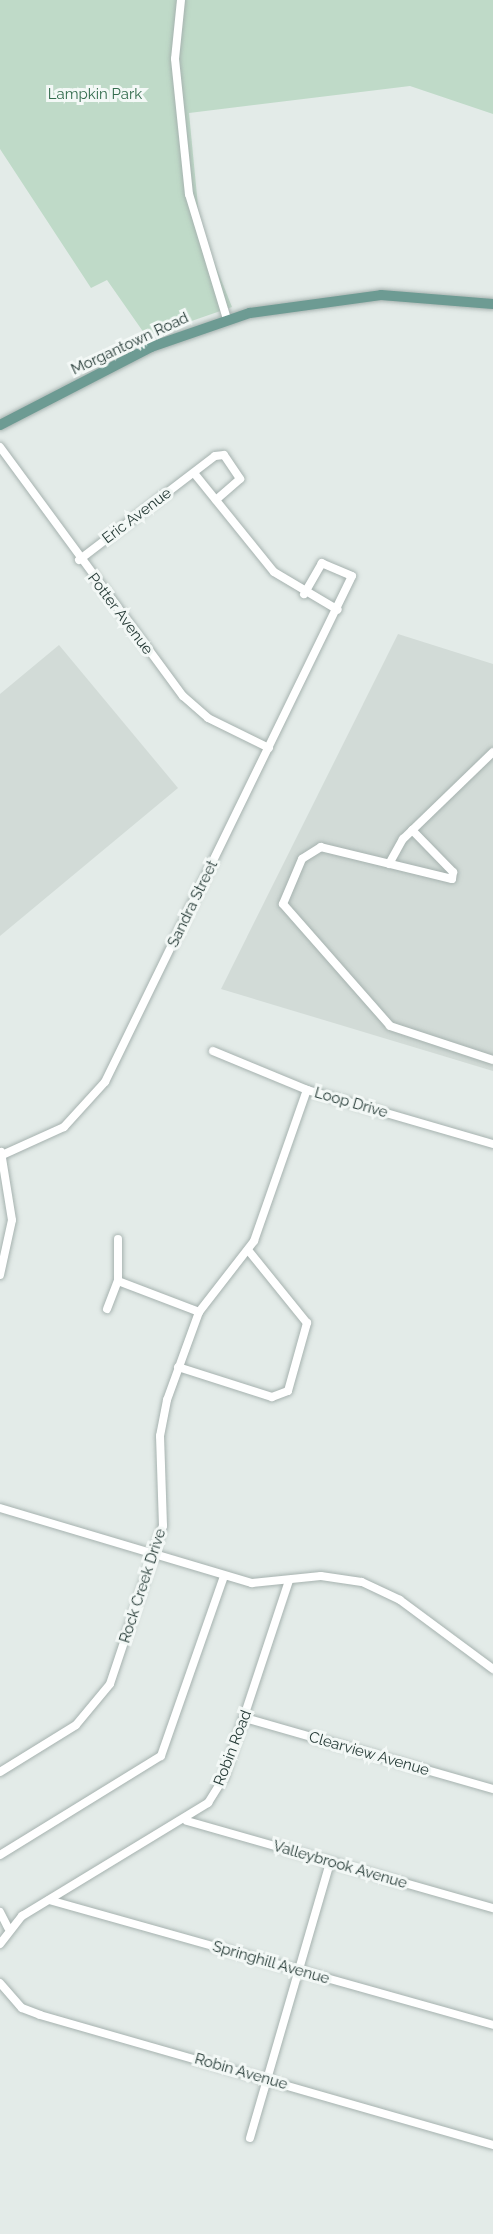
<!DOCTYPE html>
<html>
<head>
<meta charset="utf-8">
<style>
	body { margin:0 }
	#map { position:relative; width:493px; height:2234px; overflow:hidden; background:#e3ebe8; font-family:Raleway,sans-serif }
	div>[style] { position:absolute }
	.built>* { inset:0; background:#d2dbd7 }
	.green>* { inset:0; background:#bfdac8 }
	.roads { filter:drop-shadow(0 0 2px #a6b2af) drop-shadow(0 0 2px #a6b2af) }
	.minor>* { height:8px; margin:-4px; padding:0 4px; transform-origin:4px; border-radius:4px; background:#fff }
	.major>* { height:10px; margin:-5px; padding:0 5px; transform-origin:5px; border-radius:5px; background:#6d9b93 }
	span { translate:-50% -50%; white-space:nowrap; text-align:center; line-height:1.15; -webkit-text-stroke:6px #f3f8f6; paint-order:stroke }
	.park-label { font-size:15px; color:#346c4e }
	.street-label { font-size:15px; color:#253a36 }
</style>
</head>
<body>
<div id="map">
	<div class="built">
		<div style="clip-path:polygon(398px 634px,493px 664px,493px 1071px,221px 989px)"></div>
		<div style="clip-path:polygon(59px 645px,178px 788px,0 936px,0 694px)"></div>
	</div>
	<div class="green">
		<div style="clip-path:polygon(0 0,493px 0,493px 114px,410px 86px,189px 113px,200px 227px,232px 307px,151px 335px,144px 333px,107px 280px,91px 288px,0 149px)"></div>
	</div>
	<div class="roads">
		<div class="minor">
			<div style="left:181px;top:0;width:59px;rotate:95.8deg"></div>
			<div style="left:175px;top:59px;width:136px;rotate:84.1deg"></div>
			<div style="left:189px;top:194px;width:131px;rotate:73.1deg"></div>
			<div style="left:0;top:447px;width:309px;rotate:53.7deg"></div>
			<div style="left:183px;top:696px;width:33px;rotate:41deg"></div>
			<div style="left:208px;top:718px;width:68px;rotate:26.2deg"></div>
			<div style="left:194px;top:473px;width:127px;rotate:51.1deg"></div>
			<div style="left:274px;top:572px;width:74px;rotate:30.7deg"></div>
			<div style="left:79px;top:560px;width:171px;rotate:-37.4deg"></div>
			<div style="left:215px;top:456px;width:9px;rotate:-6deg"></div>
			<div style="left:224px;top:455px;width:29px;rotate:56deg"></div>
			<div style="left:240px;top:479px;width:32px;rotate:139deg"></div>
			<div style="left:412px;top:830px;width:59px;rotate:45.7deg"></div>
			<div style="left:453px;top:872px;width:7px;rotate:98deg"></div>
			<div style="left:452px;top:879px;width:135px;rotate:-166.3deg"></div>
			<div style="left:321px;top:847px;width:22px;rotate:148deg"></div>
			<div style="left:302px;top:859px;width:49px;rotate:112.9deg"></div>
			<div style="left:283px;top:904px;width:162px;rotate:48.7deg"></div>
			<div style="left:390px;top:1026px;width:108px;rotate:18.3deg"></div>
			<div style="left:389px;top:864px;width:29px;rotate:-61deg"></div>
			<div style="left:403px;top:839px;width:125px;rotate:-44deg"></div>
			<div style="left:213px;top:1051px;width:102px;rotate:22.5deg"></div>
			<div style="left:307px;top:1090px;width:194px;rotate:16.2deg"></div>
			<div style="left:0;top:1156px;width:70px;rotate:-24.4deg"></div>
			<div style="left:64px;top:1127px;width:61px;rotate:-47.7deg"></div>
			<div style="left:105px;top:1082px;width:563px;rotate:-63.98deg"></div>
			<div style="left:352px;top:576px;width:33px;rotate:-157deg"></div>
			<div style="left:322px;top:563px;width:36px;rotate:120deg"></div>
			<div style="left:118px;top:1239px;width:42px;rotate:90deg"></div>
			<div style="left:118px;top:1281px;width:87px;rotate:20.9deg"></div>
			<div style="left:0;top:1275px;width:56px;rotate:-77.7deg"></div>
			<div style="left:12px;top:1220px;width:69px;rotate:-99.2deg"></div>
			<div style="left:107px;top:1309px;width:30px;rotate:-69deg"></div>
			<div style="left:178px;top:1367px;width:99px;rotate:17.7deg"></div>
			<div style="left:272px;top:1397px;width:17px;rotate:-21deg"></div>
			<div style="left:288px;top:1391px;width:71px;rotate:-74.4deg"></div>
			<div style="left:307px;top:1323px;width:92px;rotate:-128.9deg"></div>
			<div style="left:0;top:1508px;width:263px;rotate:16.6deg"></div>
			<div style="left:252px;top:1583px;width:69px;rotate:-5.8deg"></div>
			<div style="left:321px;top:1576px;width:41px;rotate:8.3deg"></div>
			<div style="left:362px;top:1582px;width:42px;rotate:25.3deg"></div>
			<div style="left:400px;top:1600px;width:116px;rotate:36.6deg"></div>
			<div style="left:245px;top:1718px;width:258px;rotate:16deg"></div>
			<div style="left:0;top:1772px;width:89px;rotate:-31.7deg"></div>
			<div style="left:76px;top:1725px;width:53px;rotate:-50.3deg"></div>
			<div style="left:110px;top:1684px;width:167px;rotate:-71.5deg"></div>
			<div style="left:163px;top:1526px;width:90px;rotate:-91.9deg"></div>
			<div style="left:160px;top:1436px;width:37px;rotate:-79deg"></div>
			<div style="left:167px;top:1400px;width:94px;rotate:-70deg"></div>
			<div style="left:199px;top:1312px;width:90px;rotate:-52.2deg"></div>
			<div style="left:254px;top:1241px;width:160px;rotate:-70.7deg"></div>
			<div style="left:187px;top:1821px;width:318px;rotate:15.9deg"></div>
			<div style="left:0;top:1855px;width:189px;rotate:-31.6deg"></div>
			<div style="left:161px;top:1756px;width:191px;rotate:-70.7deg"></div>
			<div style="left:49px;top:1900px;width:461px;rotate:15.7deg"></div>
			<div style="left:0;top:1912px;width:18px;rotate:63deg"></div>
			<div style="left:0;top:1944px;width:36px;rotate:-52deg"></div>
			<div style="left:22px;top:1916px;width:218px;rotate:-31.3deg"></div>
			<div style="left:208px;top:1803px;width:31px;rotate:-58deg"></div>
			<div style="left:224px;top:1777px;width:207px;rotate:-71.7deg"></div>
			<div style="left:0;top:1983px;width:33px;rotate:49deg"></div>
			<div style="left:22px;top:2008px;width:19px;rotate:21deg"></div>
			<div style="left:40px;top:2015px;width:471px;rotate:16deg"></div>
			<div style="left:250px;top:2138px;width:287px;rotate:-73.8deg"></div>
		</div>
		<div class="major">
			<div style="left:0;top:425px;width:170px;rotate:-27.3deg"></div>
			<div style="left:151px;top:347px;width:105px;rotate:-19deg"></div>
			<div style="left:250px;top:313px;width:132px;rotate:-7.8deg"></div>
			<div style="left:381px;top:295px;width:112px;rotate:4.6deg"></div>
		</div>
	</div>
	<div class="park-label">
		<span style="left:95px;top:95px">Lampkin Park</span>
	</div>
	<div class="street-label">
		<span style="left:130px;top:344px;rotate:-25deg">Morgantown Road</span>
		<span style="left:137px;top:516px;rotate:-37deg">Eric Avenue</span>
		<span style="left:120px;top:614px;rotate:53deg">Potter Avenue</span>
		<span style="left:193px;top:904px;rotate:-64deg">Sandra Street</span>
		<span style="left:351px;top:1103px;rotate:16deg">Loop Drive</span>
		<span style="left:143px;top:1586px;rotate:-72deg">Rock Creek Drive</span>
		<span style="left:233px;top:1748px;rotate:-69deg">Robin Road</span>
		<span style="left:369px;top:1754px;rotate:16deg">Clearview Avenue</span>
		<span style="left:340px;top:1865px;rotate:16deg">Valleybrook Avenue</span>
		<span style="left:271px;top:1963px;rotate:16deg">Springhill Avenue</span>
		<span style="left:241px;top:2072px;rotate:16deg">Robin Avenue</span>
	</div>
</div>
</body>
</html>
